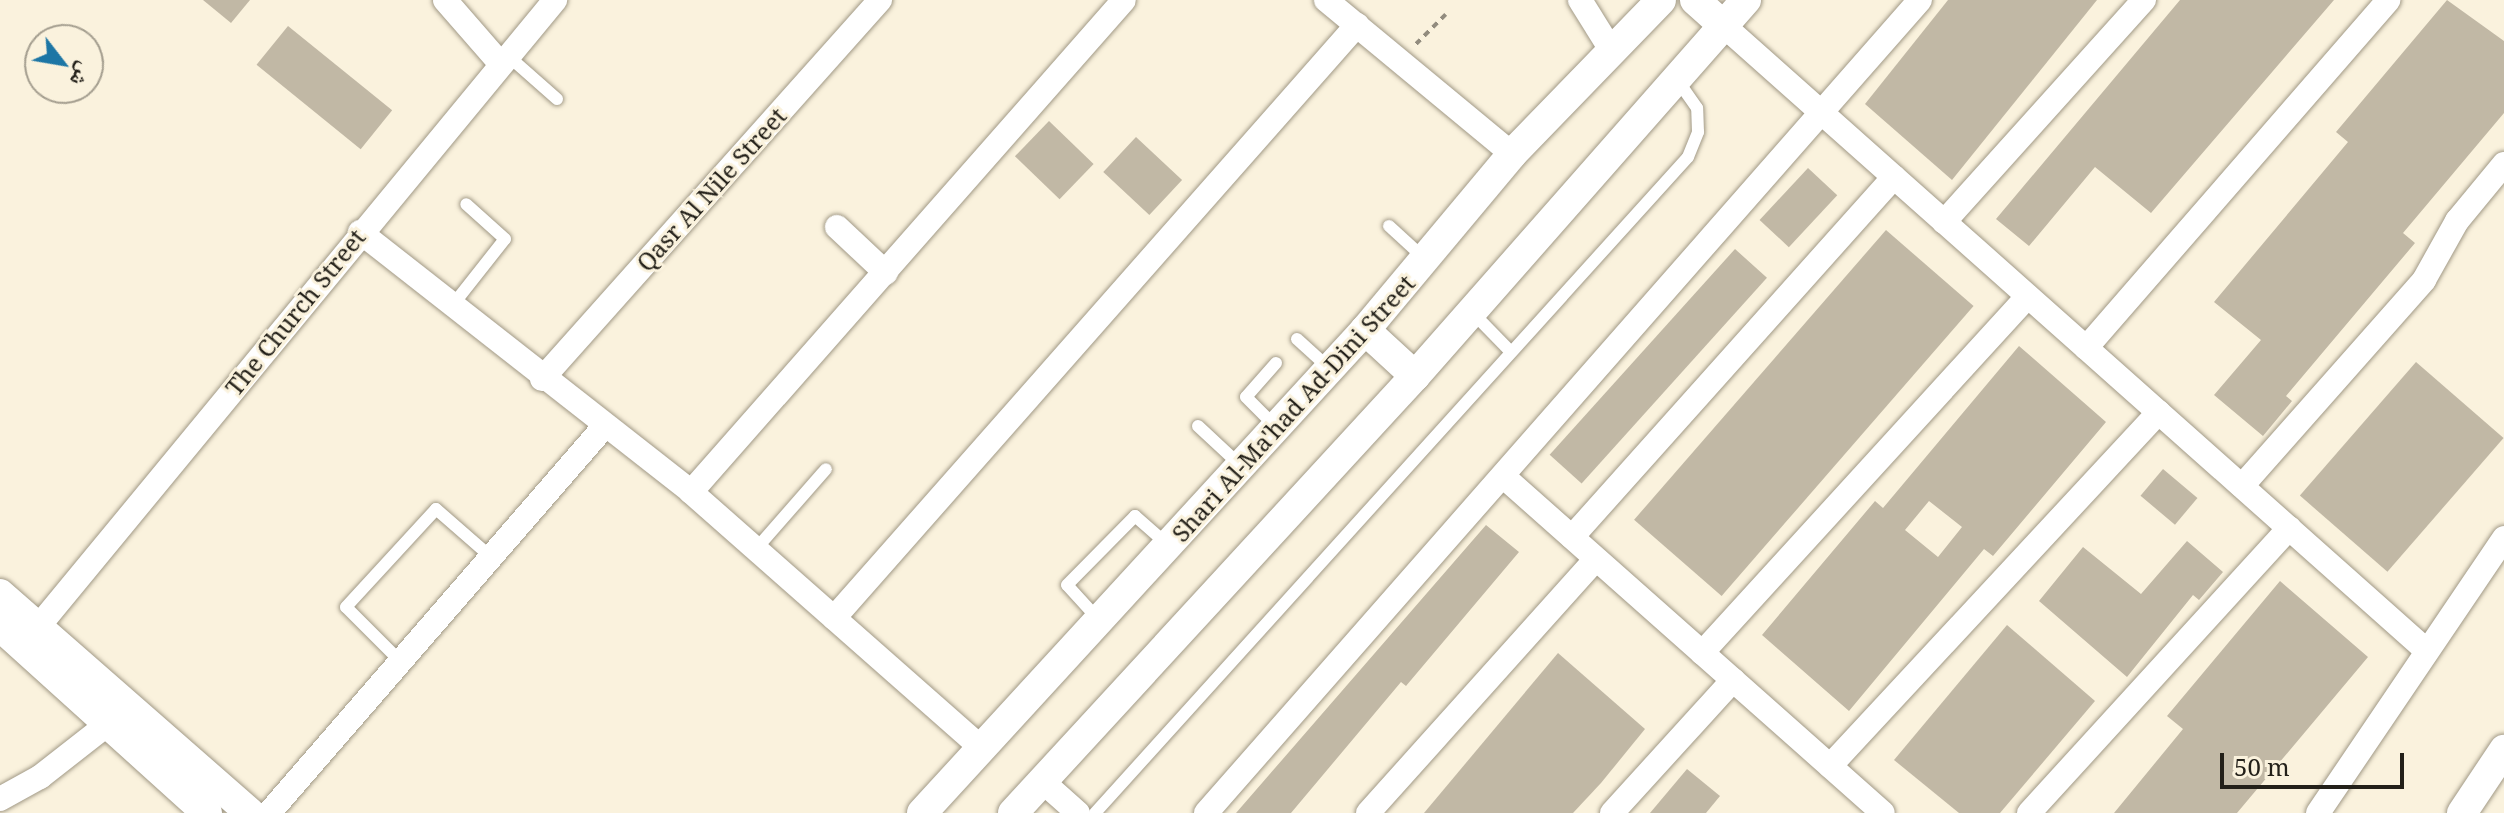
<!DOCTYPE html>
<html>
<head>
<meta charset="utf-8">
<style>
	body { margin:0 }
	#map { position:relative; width:2504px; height:813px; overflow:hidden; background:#faf2dd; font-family:"Noto Serif","Noto Naskh Arabic",serif }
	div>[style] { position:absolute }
	.building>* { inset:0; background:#c1b8a5; transform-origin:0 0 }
	.path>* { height:4px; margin-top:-2px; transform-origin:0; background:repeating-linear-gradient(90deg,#928c7e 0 6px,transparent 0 12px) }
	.roads { filter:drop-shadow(0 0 2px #a19986) drop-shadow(0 0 2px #a19986) }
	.service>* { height:12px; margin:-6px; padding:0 6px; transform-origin:6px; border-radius:6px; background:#fff }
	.minor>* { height:24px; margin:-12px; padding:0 12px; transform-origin:12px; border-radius:12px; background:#fff }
	.tertiary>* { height:30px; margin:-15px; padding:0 15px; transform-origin:15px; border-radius:15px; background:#fff }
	span { translate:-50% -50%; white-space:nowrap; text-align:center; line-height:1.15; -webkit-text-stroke:6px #faf2dd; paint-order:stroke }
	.street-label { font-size:24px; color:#232019 }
	.north { position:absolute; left:24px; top:24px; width:80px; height:80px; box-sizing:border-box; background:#faf2dd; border:2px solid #a49e8f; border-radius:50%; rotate:121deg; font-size:22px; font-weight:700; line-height:32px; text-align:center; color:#232019 }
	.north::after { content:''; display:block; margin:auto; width:28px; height:36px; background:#1d76a5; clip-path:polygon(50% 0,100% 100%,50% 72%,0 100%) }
	.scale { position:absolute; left:2220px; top:753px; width:184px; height:36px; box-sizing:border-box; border:4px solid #232019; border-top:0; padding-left:10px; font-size:24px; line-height:28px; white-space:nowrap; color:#232019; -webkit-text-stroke:6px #faf2dd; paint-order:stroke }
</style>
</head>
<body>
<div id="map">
	<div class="building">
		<div style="clip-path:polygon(203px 0,250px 0,231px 23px)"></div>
		<div style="clip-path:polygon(1948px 0,2097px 0,1952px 180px,1865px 104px)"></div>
		<div style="clip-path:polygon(2180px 0,2334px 0,2151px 213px,2095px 167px,2029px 246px,1996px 219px)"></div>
		<div style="clip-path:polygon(2447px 0,2504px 41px,2504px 113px,2403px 233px,2415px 243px,2286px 396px,2292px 401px,2263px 436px,2214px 395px,2261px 340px,2214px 302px,2348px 142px,2336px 132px)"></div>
		<div style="left:288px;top:26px;width:134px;height:50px;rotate:39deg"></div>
		<div style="left:1049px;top:121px;width:62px;height:49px;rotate:44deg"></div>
		<div style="left:1136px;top:137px;width:63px;height:48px;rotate:43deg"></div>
		<div style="left:1808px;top:168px;width:40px;height:71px;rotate:43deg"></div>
		<div style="left:1886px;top:230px;width:116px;height:384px;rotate:41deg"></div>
		<div style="left:1735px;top:249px;width:43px;height:277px;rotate:42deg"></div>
		<div style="clip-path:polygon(evenodd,2019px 346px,2106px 422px,1993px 556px,1984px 549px,1849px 711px,1762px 635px,1875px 501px,1883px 508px,2019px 346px,1929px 501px,1962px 527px,1938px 557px,1905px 530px,1929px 501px)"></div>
		<div style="left:2416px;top:362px;width:116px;height:177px;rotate:41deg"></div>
		<div style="left:2163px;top:469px;width:45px;height:35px;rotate:40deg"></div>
		<div style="clip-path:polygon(1486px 525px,1519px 552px,1406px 686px,1401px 682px,1291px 813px,1236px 813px)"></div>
		<div style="clip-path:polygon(2187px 541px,2223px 572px,2199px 600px,2193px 595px,2127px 677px,2039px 601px,2083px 547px,2141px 594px)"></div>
		<div style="clip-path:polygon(2280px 581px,2368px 657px,2237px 813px,2114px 813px,2183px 729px,2167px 716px)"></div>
		<div style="clip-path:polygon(2007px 625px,2095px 701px,2000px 813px,1959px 813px,1894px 760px)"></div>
		<div style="clip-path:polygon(1558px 653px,1645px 729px,1601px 783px,1573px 813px,1424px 813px)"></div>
		<div style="clip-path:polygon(1687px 769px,1720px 796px,1706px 813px,1650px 813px)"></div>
	</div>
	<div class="path">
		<div style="left:1416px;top:44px;width:42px;rotate:-45deg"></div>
	</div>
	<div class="roads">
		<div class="service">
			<div style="left:506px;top:54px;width:68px;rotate:41.4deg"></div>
			<div style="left:1389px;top:226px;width:49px;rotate:42.5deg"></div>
			<div style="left:452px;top:306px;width:85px;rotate:-51.7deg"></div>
			<div style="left:505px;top:239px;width:52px;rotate:-138.1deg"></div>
			<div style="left:1473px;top:313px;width:53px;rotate:45.8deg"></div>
			<div style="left:1297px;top:339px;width:45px;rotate:42.3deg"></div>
			<div style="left:1276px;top:363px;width:45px;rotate:131.4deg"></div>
			<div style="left:1246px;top:397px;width:42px;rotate:45deg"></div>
			<div style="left:1198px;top:426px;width:57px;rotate:42.9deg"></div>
			<div style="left:756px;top:549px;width:106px;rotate:-48.8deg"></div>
			<div style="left:1099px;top:620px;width:47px;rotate:-132.4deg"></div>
			<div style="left:1067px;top:585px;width:97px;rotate:-45.4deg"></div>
			<div style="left:1135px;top:516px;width:44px;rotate:41.3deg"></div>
			<div style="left:400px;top:661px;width:76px;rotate:-135deg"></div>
			<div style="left:346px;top:607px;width:133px;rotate:-47.4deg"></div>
			<div style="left:436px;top:509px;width:73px;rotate:41.1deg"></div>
			<div style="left:1095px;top:813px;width:884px;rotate:-47.89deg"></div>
			<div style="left:1688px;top:157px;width:27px;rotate:-68deg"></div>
			<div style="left:1698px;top:132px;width:24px;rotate:-92deg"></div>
			<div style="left:1697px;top:108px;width:37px;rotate:-125deg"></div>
		</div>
		<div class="minor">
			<div style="left:445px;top:0;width:82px;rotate:48.9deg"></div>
			<div style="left:1326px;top:0;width:241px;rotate:39.6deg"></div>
			<div style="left:1580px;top:0;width:62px;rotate:58.1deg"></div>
			<div style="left:1723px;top:25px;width:942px;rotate:41.64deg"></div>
			<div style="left:1944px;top:222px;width:299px;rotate:-48deg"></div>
			<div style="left:837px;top:227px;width:67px;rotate:43.2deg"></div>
			<div style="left:360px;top:232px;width:421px;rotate:38.1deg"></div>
			<div style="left:691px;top:492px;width:387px;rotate:41.4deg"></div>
			<div style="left:2086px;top:348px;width:461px;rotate:-49deg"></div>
			<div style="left:542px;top:379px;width:508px;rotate:-48.27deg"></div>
			<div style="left:1504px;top:477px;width:506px;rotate:41.56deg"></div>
			<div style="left:2242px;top:486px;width:275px;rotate:-48.5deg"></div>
			<div style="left:2424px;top:280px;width:68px;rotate:-60.8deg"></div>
			<div style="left:2457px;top:221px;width:74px;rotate:-50.5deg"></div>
			<div style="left:691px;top:492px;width:655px;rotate:-48.65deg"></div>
			<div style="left:1572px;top:537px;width:483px;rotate:-48.2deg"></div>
			<div style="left:834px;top:618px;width:791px;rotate:-48.59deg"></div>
			<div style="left:38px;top:627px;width:813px;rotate:-50.49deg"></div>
			<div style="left:1702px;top:653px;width:483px;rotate:-47.6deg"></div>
			<div style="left:1830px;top:766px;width:483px;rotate:-47.1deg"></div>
			<div style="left:1042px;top:781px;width:48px;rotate:41.6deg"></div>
			<div style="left:0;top:799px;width:46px;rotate:-28.8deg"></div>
			<div style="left:40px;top:777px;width:88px;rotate:-38deg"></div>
			<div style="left:269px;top:813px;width:510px;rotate:-49.06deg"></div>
			<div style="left:1206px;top:813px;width:1082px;rotate:-48.71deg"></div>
			<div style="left:1368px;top:813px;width:341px;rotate:-48.1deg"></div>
			<div style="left:1612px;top:813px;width:180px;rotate:-47.7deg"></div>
			<div style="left:2029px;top:813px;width:386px;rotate:-47.6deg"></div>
			<div style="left:2318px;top:813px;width:332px;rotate:-55.9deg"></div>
		</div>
		<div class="tertiary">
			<div style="left:1695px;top:0;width:38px;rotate:42deg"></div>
			<div style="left:1365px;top:330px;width:68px;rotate:42.6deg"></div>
			<div style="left:0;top:594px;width:332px;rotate:41.2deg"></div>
			<div style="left:0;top:626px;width:279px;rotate:42.1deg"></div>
			<div style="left:922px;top:813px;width:655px;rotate:-47.47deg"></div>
			<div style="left:1365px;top:330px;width:229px;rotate:-50.1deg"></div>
			<div style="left:1512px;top:154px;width:214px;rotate:-45.9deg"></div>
			<div style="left:1013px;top:813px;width:594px;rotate:-47.39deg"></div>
			<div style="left:1415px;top:376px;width:501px;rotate:-48.64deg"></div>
			<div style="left:2462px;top:813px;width:76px;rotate:-56.3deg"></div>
		</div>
	</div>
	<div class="street-label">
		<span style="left:711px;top:189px;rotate:-48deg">Qasr Al Nile Street</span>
		<span style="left:295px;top:312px;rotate:-51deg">The Church Street</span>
		<span style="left:1293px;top:408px;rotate:-48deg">Shari Al-Ma'had Ad-Dini Street</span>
	</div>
	<div class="north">ش</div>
	<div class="scale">50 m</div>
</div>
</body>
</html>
